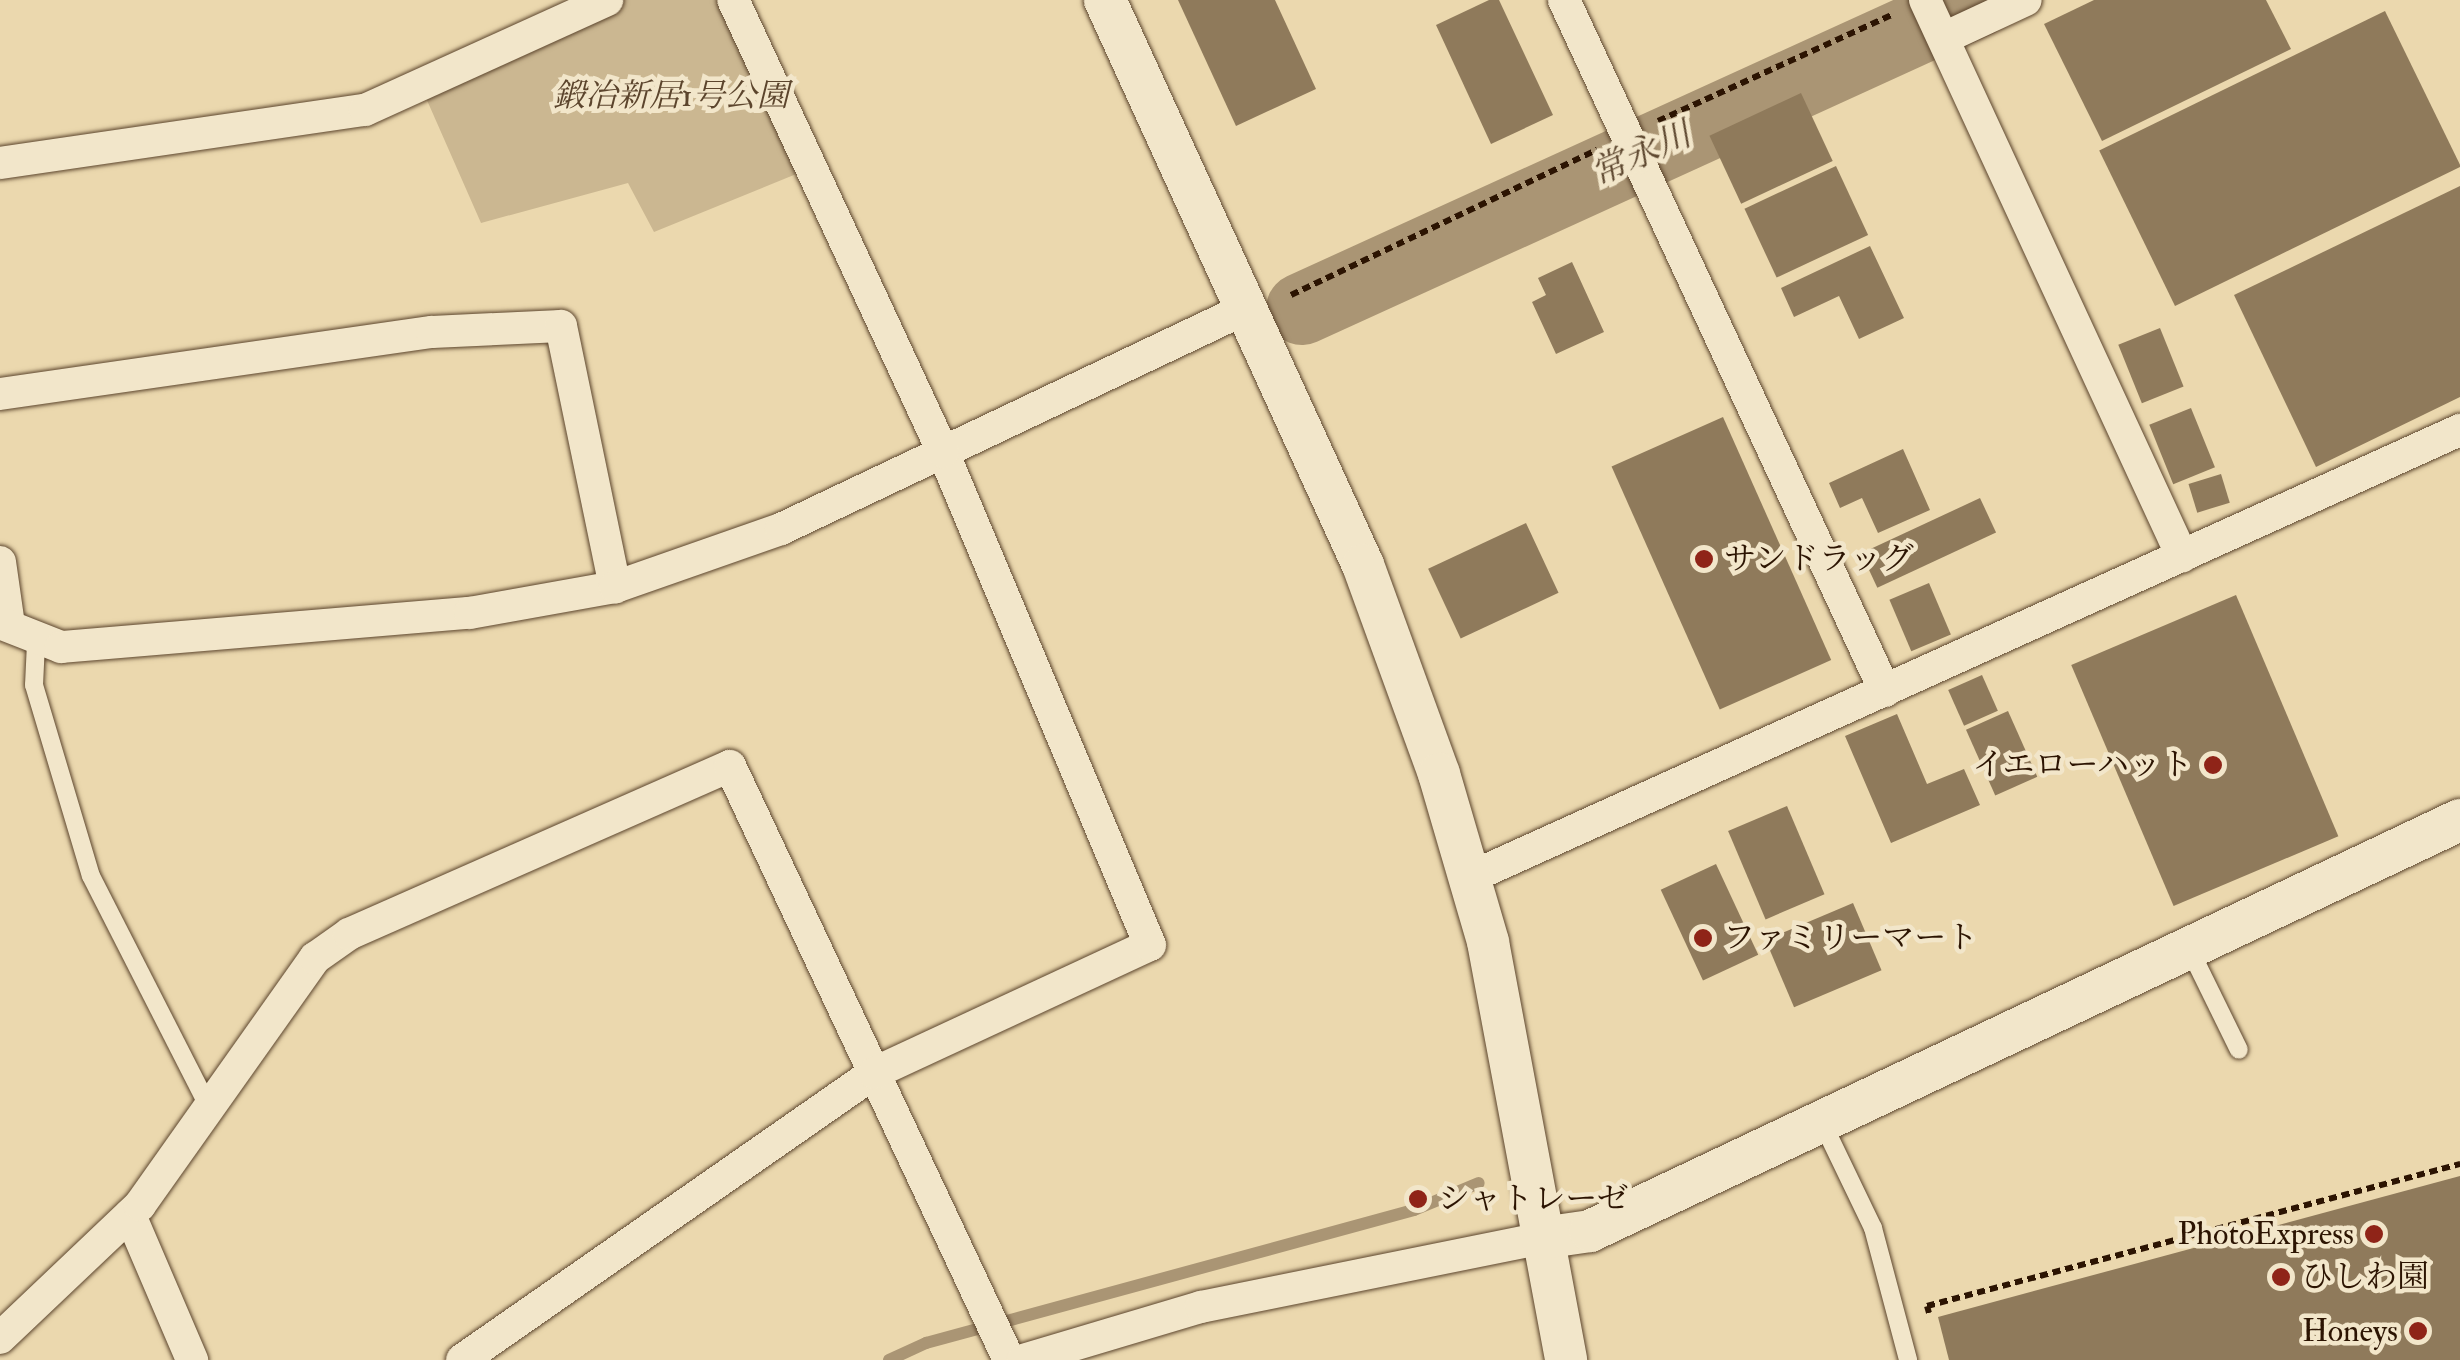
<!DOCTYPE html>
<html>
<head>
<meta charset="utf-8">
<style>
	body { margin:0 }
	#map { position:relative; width:2460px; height:1360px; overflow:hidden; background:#ebd8ae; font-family:"IM FELL Double Pica","Noto Serif JP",serif }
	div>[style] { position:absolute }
	.green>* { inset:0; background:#cbb791 }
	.stream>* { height:12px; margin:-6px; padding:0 6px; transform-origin:6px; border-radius:6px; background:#aa9574 }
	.river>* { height:72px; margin:-36px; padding:0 36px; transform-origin:36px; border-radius:36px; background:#aa9574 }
	.building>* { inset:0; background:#8f7a5b; transform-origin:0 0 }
	.path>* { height:6px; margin-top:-3px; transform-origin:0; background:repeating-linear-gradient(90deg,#2c1402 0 8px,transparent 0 13px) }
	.roads { filter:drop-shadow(0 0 2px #5c452d) drop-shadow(0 0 2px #5c452d) }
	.service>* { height:18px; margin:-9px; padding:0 9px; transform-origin:9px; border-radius:9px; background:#f2e6ca }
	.minor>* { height:32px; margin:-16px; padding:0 16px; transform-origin:16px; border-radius:16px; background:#f2e6ca }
	.tertiary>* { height:42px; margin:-21px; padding:0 21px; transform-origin:21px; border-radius:21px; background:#f2e6ca }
	.dots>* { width:28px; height:28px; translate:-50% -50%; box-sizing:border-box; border:5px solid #f2e6ca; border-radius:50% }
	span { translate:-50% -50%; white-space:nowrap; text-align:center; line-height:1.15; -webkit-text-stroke:9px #f2e6ca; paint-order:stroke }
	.park-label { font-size:32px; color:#5c452d; font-style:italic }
	.poi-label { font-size:32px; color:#2c1402 }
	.left { translate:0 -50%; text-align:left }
	.right { translate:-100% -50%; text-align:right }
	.water-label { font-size:35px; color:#5e4830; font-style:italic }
</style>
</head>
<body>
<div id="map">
	<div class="green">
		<div style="clip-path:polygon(618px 0,733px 0,811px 168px,654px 232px,628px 183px,481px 223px,426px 98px)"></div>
	</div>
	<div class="stream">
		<div style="left:889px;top:1360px;width:41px;rotate:-24.7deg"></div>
		<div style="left:926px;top:1343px;width:506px;rotate:-15.25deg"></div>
		<div style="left:1414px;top:1210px;width:70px;rotate:-22.6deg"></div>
	</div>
	<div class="river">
		<div style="left:1302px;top:309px;width:745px;rotate:-24.5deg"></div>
	</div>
	<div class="building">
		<div style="clip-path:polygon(1178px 0,1275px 0,1316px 89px,1236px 126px)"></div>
		<div style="clip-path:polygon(1489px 0,1499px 0,1553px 115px,1491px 144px,1436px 25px)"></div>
		<div style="clip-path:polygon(2094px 0,2266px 0,2291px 49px,2102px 141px,2044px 24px)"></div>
		<div style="left:2385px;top:11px;width:173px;height:318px;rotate:64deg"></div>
		<div style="left:1801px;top:93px;width:75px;height:101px;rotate:65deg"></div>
		<div style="left:1836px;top:166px;width:76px;height:101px;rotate:65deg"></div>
		<div style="clip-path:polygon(2460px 186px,2460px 397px,2316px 467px,2234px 295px)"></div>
		<div style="clip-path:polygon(1870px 246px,1904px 318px,1859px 339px,1839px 296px,1794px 317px,1781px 288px)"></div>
		<div style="clip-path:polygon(1572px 262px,1604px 332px,1556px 354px,1532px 302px,1546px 295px,1538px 278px)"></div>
		<div style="left:2160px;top:328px;width:63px;height:45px;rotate:68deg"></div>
		<div style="left:2191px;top:408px;width:64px;height:45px;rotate:68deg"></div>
		<div style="left:1723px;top:417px;width:266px;height:122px;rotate:66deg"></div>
		<div style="clip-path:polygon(1903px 449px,1930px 510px,1878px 533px,1862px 498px,1840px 508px,1829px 483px)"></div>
		<div style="left:2221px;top:474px;width:30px;height:34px;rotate:73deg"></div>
		<div style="left:1980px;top:498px;width:38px;height:131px;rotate:65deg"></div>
		<div style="left:1526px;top:523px;width:77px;height:108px;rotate:65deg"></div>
		<div style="left:1929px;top:583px;width:56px;height:43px;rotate:67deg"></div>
		<div style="left:2236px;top:595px;width:262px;height:179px;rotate:67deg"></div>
		<div style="left:1982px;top:675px;width:39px;height:37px;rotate:66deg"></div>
		<div style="left:2008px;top:711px;width:72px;height:46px;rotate:66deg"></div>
		<div style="clip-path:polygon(1897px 714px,1927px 784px,1964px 769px,1980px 805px,1891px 843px,1845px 736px)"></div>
		<div style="left:1787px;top:806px;width:96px;height:64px;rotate:67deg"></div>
		<div style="left:1716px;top:864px;width:100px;height:61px;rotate:65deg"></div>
		<div style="left:1853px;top:903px;width:73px;height:95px;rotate:67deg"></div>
		<div style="clip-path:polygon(2460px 1176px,2460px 1360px,1949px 1360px,1938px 1317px)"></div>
	</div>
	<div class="path">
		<div style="left:1658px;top:121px;width:257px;rotate:-24.4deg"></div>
		<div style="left:1291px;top:295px;width:339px;rotate:-25.4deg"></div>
		<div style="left:1929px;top:1313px;width:7px;rotate:-106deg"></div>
		<div style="left:1927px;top:1306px;width:552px;rotate:-14.92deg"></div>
	</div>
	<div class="roads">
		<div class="service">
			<div style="left:36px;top:643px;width:42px;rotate:92.7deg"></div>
			<div style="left:34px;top:685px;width:199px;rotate:73.4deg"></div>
			<div style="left:91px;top:876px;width:260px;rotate:63deg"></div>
			<div style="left:2190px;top:950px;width:111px;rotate:63.9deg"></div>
			<div style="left:1822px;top:1122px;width:118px;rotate:64.3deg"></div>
			<div style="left:1873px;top:1228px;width:137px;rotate:75.1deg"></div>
		</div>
		<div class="minor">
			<div style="left:1564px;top:0;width:762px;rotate:65.08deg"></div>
			<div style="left:1925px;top:0;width:613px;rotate:65.19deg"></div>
			<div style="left:1944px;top:38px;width:90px;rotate:-24.9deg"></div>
			<div style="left:0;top:163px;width:369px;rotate:-8.3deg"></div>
			<div style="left:365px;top:110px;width:266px;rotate:-24.4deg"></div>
			<div style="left:0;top:394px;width:436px;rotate:-8.2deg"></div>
			<div style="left:432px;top:332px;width:129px;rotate:-2.7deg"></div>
			<div style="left:561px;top:326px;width:267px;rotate:78.3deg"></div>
			<div style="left:0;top:562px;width:64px;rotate:81.9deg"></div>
			<div style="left:0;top:623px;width:66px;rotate:21.5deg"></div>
			<div style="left:61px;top:647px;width:410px;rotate:-4.8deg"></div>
			<div style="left:470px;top:613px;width:147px;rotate:-10.2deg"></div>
			<div style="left:615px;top:587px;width:176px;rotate:-19.3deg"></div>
			<div style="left:781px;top:529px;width:516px;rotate:-25.37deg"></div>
			<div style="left:1469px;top:878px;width:1088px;rotate:-24.33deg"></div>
			<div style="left:130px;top:1215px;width:158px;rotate:66.8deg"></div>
			<div style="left:0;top:1338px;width:193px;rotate:-43.5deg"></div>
			<div style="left:140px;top:1205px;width:303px;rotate:-54.7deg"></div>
			<div style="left:315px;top:958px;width:42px;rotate:-35.2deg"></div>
			<div style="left:349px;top:934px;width:416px;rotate:-23.8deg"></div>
			<div style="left:730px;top:766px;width:656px;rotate:64.84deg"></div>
			<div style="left:462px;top:1360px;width:502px;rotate:-34.86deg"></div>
			<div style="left:874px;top:1073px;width:304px;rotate:-24.9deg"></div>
			<div style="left:1150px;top:945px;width:535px;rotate:-112.78deg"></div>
			<div style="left:943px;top:452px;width:498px;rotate:-114.9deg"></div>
			<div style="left:1023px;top:1360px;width:186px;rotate:-16.6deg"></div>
			<div style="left:1201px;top:1307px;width:348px;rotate:-11.4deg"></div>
		</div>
		<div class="tertiary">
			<div style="left:1105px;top:0;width:621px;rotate:65.46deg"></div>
			<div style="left:1363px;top:565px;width:222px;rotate:70deg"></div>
			<div style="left:1439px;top:774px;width:175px;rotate:73.7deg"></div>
			<div style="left:1488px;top:942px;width:425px;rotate:79.4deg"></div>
			<div style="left:1542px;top:1238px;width:49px;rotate:-8.3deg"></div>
			<div style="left:1590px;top:1231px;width:962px;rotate:-25.29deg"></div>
		</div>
	</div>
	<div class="dots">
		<div style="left:1704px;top:559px;background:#8f2418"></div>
		<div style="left:2213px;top:765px;background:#8f2418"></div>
		<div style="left:1703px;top:938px;background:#8f2418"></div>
		<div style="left:1418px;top:1199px;background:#8f2418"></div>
		<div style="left:2374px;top:1234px;background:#8f2418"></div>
		<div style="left:2281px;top:1277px;background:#8f2418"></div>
		<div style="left:2418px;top:1331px;background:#8f2418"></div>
	</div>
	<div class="park-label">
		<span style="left:671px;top:96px">鍛冶新居1号公園</span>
	</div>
	<div class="poi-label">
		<span class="left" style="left:1724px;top:559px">サンドラッグ</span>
		<span class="right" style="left:2193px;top:765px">イエローハット</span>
		<span class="left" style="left:1723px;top:938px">ファミリーマート</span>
		<span class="left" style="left:1438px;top:1199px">シャトレーゼ</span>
		<span class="right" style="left:2354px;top:1234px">PhotoExpress</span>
		<span class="left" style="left:2301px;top:1277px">ひしわ園</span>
		<span class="right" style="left:2398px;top:1331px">Honeys</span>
	</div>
	<div class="water-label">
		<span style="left:1641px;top:154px;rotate:-24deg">常永川</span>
	</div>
</div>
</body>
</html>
